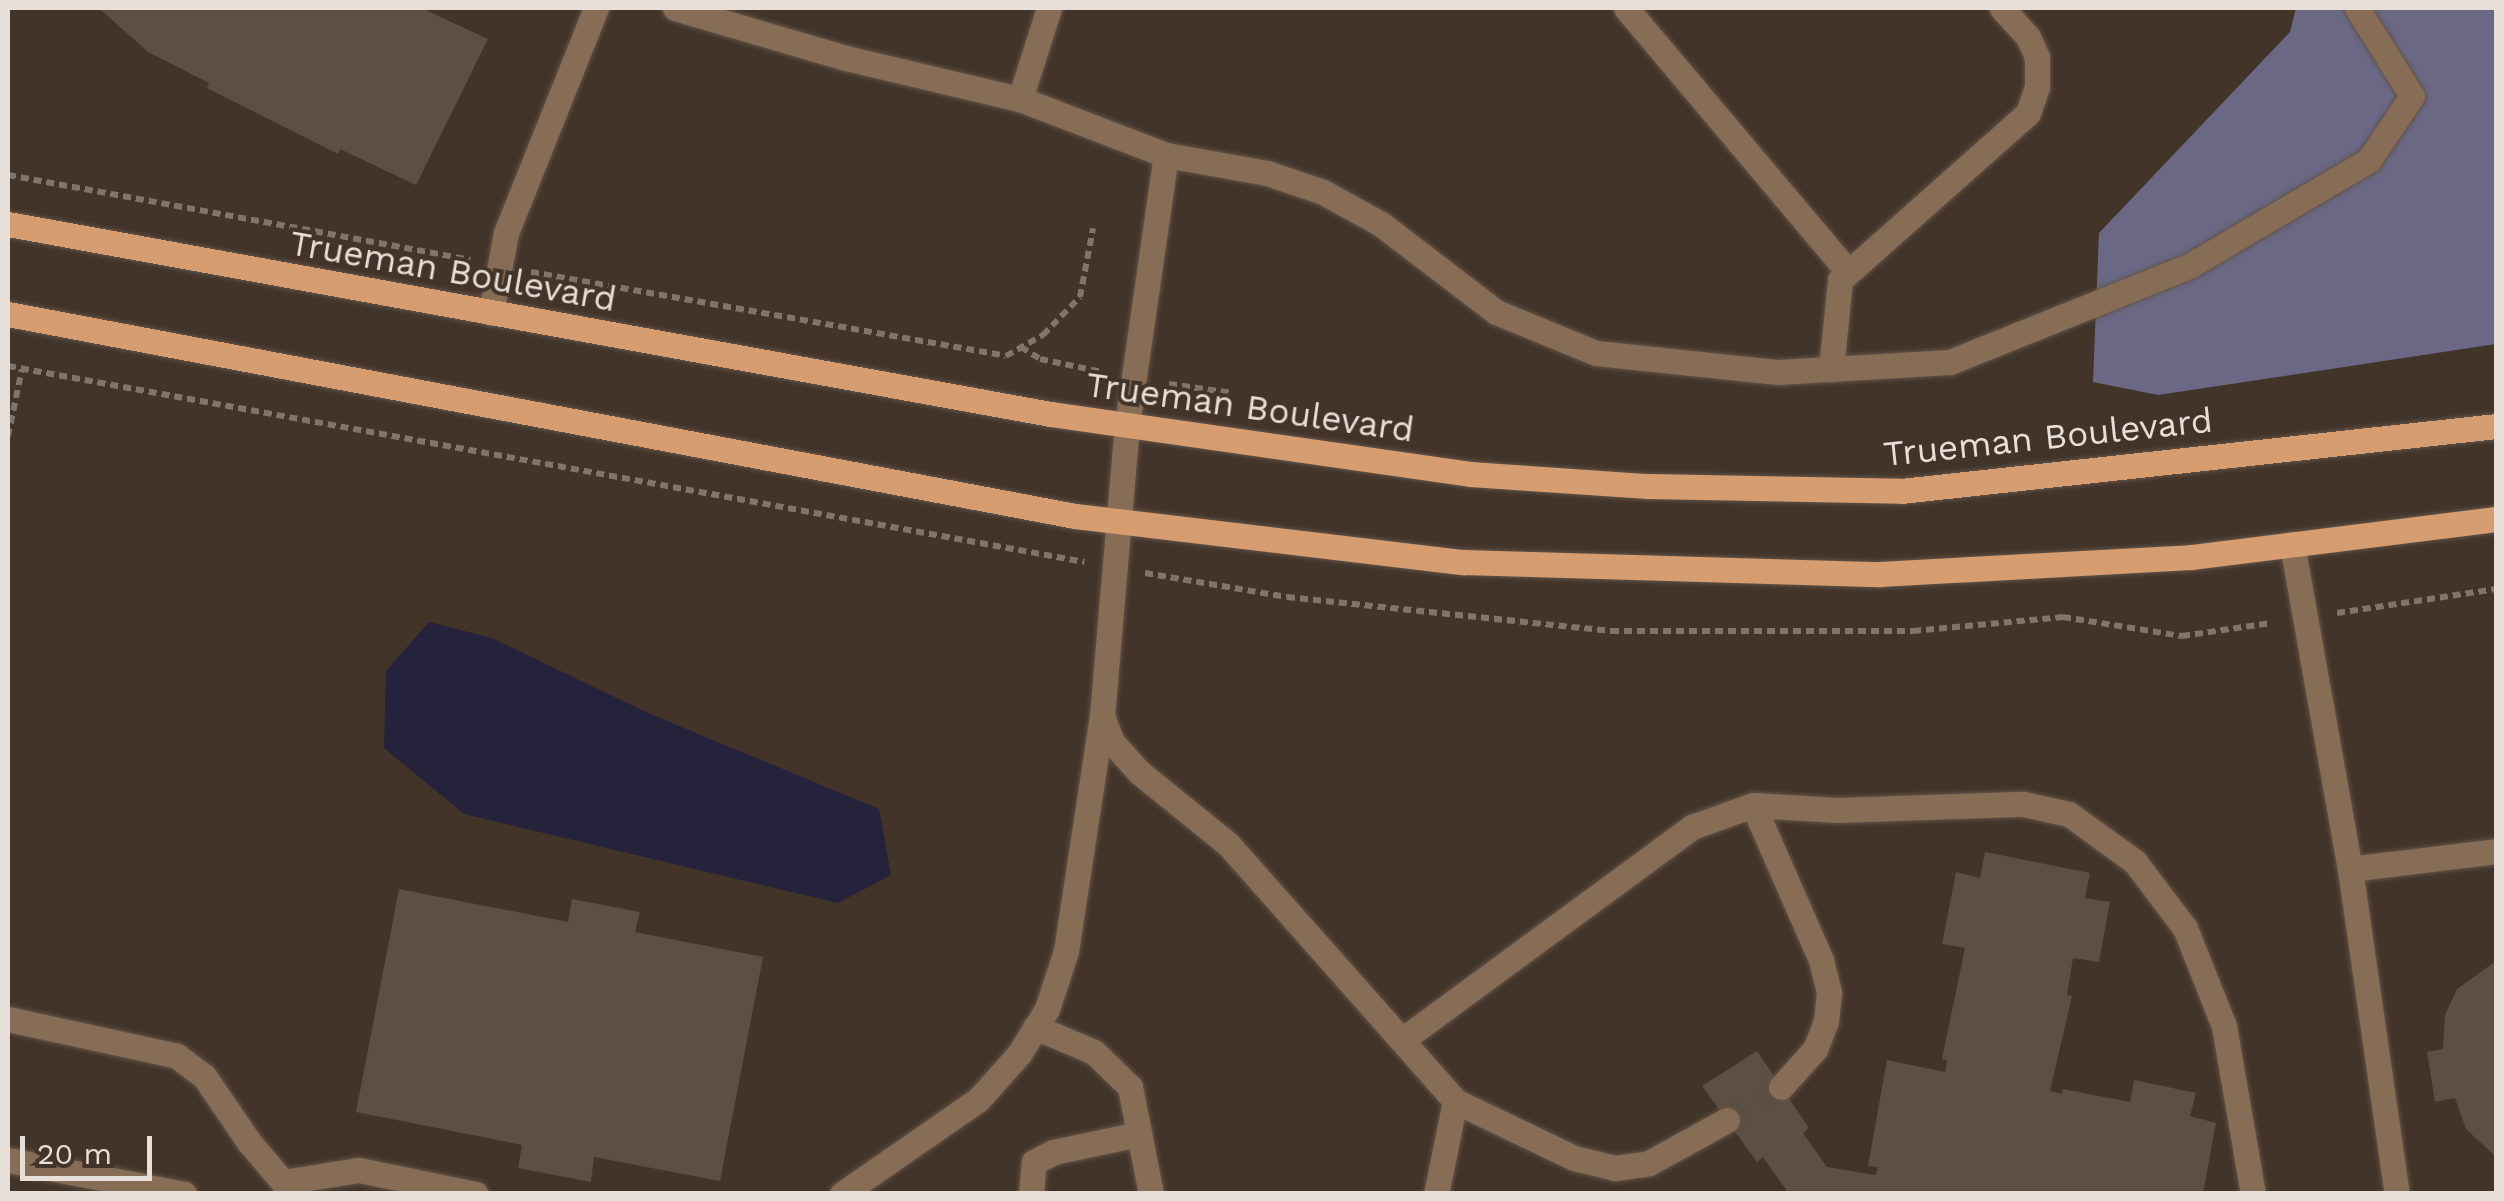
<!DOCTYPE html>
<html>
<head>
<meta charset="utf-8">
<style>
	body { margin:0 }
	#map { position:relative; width:2504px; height:1201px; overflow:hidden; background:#433429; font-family:"Work Sans",sans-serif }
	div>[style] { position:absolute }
	.forest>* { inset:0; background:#6a6885 }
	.water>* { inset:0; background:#25223b }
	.building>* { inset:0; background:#5e4f43 }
	.minor-tunnel>* { height:25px; margin-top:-12.5px; transform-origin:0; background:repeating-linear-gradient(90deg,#5c4e43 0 25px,transparent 0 37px) }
	.path>* { height:6px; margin-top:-3px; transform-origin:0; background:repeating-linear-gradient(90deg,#81756b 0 8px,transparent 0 13px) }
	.roads { filter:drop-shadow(0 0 2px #615348) drop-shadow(0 0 2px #615348) }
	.minor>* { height:25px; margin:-12.5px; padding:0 12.5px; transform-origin:12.5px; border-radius:12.5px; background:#876c56 }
	.major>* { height:25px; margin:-12.5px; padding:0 12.5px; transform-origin:12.5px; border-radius:12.5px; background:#d59d70 }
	span { translate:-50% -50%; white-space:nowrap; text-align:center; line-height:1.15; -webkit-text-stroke:8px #433429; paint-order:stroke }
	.street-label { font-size:35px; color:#e8dfd8 }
	.frame { position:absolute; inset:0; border:10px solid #e8dfd8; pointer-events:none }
	.scale { position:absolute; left:20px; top:1136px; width:132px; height:45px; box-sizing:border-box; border:5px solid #e8dfd8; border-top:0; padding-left:12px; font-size:30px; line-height:35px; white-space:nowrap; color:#e8dfd8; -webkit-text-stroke:8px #433429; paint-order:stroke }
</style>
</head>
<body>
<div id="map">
	<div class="forest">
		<div style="clip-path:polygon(2296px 8px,2496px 8px,2496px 344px,2158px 395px,2093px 382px,2099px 233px,2290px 32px)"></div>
	</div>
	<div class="water">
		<div style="clip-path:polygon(429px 622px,492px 638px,648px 713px,879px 809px,891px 875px,838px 903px,464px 814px,384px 748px,386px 671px)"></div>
	</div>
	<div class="building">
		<div style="clip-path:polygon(99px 8px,421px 8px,488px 39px,416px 185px,340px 149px,338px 154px,207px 88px,209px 83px,148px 52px)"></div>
		<div style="clip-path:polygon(1985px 852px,2090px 873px,2085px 898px,2110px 902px,2099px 962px,2073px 958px,2067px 995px,2072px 996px,2050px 1091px,2062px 1094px,2063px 1089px,2130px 1102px,2134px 1080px,2196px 1093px,2190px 1116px,2216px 1123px,2203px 1194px,1789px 1194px,1763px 1157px,1757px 1162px,1702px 1086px,1757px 1051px,1809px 1128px,1803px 1133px,1827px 1167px,1876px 1175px,1878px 1167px,1868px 1166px,1887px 1060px,1945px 1072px,1947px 1060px,1942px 1059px,1965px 948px,1942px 944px,1956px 872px,1980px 878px)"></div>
		<div style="clip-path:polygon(399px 889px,568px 922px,572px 899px,640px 912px,635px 932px,763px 957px,720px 1181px,594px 1157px,591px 1182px,518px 1168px,522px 1145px,356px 1112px)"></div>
		<div style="clip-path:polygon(2496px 961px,2496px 1157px,2466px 1129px,2455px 1098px,2435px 1102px,2427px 1052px,2443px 1049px,2445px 1015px,2457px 989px)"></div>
	</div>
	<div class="minor-tunnel">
		<div style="left:1727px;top:1120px;width:63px;rotate:-31.4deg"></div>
	</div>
	<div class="path">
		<div style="left:8px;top:175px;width:470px;rotate:10.4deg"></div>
		<div style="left:531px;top:272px;width:482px;rotate:10deg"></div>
		<div style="left:1006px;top:356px;width:43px;rotate:-29.6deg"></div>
		<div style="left:1043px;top:335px;width:53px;rotate:-45.8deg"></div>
		<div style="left:1080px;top:297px;width:70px;rotate:-79.3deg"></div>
		<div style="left:1021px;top:347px;width:22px;rotate:32deg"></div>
		<div style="left:1040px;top:359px;width:63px;rotate:11.8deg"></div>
		<div style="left:8px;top:366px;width:1094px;rotate:10.32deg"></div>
		<div style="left:1169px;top:384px;width:64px;rotate:8.1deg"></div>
		<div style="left:8px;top:436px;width:68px;rotate:-78.2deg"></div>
		<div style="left:1145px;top:573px;width:144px;rotate:9.6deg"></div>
		<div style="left:1287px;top:597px;width:326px;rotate:6deg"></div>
		<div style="left:1611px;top:631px;width:302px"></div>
		<div style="left:1913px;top:631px;width:151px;rotate:-5.3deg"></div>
		<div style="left:2063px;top:617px;width:121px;rotate:9.1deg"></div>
		<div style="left:2182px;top:636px;width:90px;rotate:-8.3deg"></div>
		<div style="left:2337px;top:613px;width:161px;rotate:-8.6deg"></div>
	</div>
	<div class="roads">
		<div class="minor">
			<div style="left:675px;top:8px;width:178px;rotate:16.3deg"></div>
			<div style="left:846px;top:58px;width:179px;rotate:13.3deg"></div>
			<div style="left:1020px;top:99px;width:156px;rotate:21deg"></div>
			<div style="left:1166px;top:155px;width:103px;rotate:10.1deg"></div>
			<div style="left:1267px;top:173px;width:59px;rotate:18.7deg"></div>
			<div style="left:1323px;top:192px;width:66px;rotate:28.9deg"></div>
			<div style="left:1381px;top:224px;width:145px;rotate:37.4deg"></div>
			<div style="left:1496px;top:312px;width:108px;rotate:22.3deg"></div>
			<div style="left:1596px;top:353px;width:183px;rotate:6deg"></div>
			<div style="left:1778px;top:372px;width:172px;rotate:-3.3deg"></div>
			<div style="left:1950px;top:362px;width:260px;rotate:-21.9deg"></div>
			<div style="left:2191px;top:265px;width:207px;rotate:-30.5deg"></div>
			<div style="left:2369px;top:160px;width:77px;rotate:-56.1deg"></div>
			<div style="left:2412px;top:96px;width:104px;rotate:-122deg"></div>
			<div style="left:1626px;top:8px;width:345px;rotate:49.9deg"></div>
			<div style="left:1020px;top:99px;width:96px;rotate:-72.3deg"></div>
			<div style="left:491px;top:313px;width:81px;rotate:-79.4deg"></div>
			<div style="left:506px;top:233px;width:242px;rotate:-68.2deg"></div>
			<div style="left:1831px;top:369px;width:89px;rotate:-84.2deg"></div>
			<div style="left:1840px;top:280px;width:251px;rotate:-41.6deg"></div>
			<div style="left:2028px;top:113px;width:28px;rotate:-71deg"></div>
			<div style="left:2037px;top:87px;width:30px;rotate:-90deg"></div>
			<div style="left:2037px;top:57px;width:22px;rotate:-114deg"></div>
			<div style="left:2028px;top:37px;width:39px;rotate:-132deg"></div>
			<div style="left:2292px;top:544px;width:330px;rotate:79.9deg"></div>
			<div style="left:2350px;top:869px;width:147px;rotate:-7deg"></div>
			<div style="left:1102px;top:716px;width:28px;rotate:69deg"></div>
			<div style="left:1112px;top:742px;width:40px;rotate:48deg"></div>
			<div style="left:1139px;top:772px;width:114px;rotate:39deg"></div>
			<div style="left:1228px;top:844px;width:343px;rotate:48.5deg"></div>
			<div style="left:1455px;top:1101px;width:95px;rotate:101.5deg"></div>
			<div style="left:1753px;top:805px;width:169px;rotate:66.3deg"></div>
			<div style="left:1821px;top:960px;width:34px;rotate:76deg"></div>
			<div style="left:1829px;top:993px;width:28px;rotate:96deg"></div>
			<div style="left:1826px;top:1021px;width:30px;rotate:111deg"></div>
			<div style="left:1815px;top:1049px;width:51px;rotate:131.8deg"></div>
			<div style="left:2350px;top:869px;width:328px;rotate:81.8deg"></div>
			<div style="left:8px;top:1019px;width:173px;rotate:12.3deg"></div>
			<div style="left:177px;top:1056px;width:34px;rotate:37deg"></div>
			<div style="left:204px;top:1076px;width:80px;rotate:55.7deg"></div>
			<div style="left:249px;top:1142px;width:68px;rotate:49.8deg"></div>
			<div style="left:1035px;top:1027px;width:64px;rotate:23deg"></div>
			<div style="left:1094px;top:1052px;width:50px;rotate:44.2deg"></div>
			<div style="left:1130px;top:1087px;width:109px;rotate:78.9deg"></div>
			<div style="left:1402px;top:1040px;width:360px;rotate:-36.3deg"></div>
			<div style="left:1692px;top:827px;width:65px;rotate:-19.8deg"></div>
			<div style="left:1753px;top:805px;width:85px;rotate:3.4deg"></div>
			<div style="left:1838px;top:810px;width:185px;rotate:-1.9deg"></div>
			<div style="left:2023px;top:804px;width:47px;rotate:12.3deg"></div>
			<div style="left:2069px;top:814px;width:82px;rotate:36deg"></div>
			<div style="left:2135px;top:862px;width:83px;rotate:52.9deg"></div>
			<div style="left:2185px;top:928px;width:105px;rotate:68.3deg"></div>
			<div style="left:2224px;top:1026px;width:170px;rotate:80.2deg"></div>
			<div style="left:1455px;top:1101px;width:132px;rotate:25.6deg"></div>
			<div style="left:1574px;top:1158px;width:42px;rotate:13.7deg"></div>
			<div style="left:1615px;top:1168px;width:34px;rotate:-8deg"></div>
			<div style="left:1649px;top:1163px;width:89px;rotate:-28.9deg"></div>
			<div style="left:8px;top:1160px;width:179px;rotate:10.9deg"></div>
			<div style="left:283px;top:1182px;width:77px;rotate:-9deg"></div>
			<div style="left:359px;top:1170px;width:119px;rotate:11.6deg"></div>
			<div style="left:842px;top:1194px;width:165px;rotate:-34.7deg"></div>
			<div style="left:978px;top:1100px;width:62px;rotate:-48.3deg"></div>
			<div style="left:1019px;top:1054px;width:53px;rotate:-58.1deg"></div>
			<div style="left:1047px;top:1009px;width:61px;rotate:-71.9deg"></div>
			<div style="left:1066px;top:951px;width:238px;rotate:-81.3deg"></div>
			<div style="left:1102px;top:716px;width:292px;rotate:-85.1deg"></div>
			<div style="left:1127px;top:425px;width:273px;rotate:-81.8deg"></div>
			<div style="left:1031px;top:1194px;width:32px;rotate:-85deg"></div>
			<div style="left:1034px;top:1162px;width:22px;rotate:-27deg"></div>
			<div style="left:1054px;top:1152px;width:87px;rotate:-12deg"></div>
		</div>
		<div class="major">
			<div style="left:8px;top:224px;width:1059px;rotate:10.33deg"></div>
			<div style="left:1050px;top:414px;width:424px;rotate:8.1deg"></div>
			<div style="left:1470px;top:474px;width:178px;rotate:3.9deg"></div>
			<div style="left:1648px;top:486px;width:253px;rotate:1.1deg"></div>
			<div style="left:1901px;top:491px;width:599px;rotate:-6.23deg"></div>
			<div style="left:8px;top:314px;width:1086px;rotate:10.72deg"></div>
			<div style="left:1075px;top:516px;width:391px;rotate:6.8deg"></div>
			<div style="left:1463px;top:562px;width:416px;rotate:1.7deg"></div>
			<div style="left:1879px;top:574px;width:312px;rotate:-3.1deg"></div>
			<div style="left:2191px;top:557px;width:307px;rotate:-7.1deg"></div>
		</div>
	</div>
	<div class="street-label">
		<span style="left:453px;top:271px;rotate:10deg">Trueman Boulevard</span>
		<span style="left:1250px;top:407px;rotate:8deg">Trueman Boulevard</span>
		<span style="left:2048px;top:437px;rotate:-6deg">Trueman Boulevard</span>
	</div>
	<div class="frame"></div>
	<div class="scale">20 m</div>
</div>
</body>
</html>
